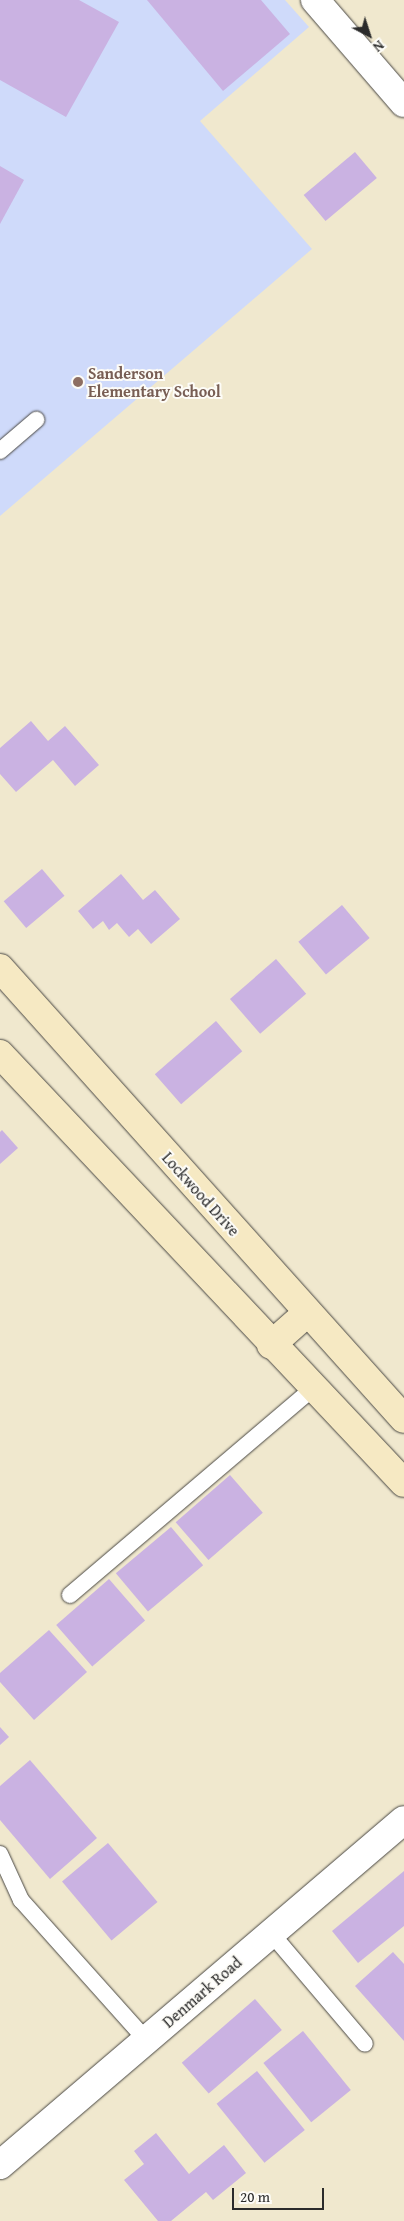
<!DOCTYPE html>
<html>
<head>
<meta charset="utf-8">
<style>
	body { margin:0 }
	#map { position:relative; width:404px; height:2221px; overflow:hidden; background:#f0e8ce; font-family:"Gentium Book Plus",serif }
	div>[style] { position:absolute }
	.built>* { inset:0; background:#cfdafa }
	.building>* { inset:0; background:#cab2e2; transform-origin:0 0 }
	.roads { filter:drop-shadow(0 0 1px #494743) drop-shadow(0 0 1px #494743) }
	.lane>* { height:16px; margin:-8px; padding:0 8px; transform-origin:8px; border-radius:8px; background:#fff }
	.street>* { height:28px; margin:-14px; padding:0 14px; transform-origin:14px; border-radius:14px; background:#fff }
	.secondary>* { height:28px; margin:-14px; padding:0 14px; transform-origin:14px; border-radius:14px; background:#f6e9c3 }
	.dots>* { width:14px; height:14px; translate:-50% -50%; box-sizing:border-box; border:2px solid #fdfcf7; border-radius:50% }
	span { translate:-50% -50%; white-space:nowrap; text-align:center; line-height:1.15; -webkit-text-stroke:4px #fdfcf7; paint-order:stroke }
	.education-label { font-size:16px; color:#785e54; font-weight:700 }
	.left { translate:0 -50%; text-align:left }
	.street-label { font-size:16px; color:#2b2b2b }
	.north { position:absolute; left:344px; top:10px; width:50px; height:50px; -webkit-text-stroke:4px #fdfcf7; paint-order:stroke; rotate:140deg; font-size:14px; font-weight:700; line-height:20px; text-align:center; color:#2b2b2b }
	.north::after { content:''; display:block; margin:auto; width:18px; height:22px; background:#2b2b2b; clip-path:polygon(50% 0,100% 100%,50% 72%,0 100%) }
	.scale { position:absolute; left:232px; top:2188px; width:92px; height:22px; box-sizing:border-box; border:2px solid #2b2b2b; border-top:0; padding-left:6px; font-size:15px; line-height:18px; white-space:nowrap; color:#2b2b2b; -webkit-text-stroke:4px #fdfcf7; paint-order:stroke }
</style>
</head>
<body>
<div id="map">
	<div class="built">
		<div style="clip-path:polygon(0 0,285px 0,309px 27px,200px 121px,312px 249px,0 516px)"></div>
	</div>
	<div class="building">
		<div style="clip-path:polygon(0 0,79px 0,119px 22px,66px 117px,0 80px)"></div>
		<div style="clip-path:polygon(147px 0,261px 0,290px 34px,223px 91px)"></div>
		<div style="left:355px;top:152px;width:34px;height:67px;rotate:50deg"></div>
		<div style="clip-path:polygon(0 166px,24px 180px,0 224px)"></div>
		<div style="clip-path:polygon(31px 721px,48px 741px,65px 726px,99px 765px,75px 786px,53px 760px,16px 792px,0 774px,0 748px)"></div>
		<div style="left:42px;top:869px;width:35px;height:50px;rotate:50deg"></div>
		<div style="clip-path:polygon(121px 874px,143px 900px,155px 890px,180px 919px,151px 944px,138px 929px,129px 937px,117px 923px,109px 930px,103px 921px,93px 929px,78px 911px)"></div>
		<div style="left:342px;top:905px;width:43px;height:57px;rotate:50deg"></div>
		<div style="left:276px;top:959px;width:46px;height:61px;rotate:49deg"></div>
		<div style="left:216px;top:1021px;width:40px;height:81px;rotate:49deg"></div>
		<div style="clip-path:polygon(2px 1130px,18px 1148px,0 1164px,0 1132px)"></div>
		<div style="left:230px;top:1475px;width:50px;height:72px;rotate:49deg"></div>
		<div style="left:171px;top:1527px;width:50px;height:72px;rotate:50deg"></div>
		<div style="left:109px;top:1579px;width:55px;height:70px;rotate:49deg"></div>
		<div style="clip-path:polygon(49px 1630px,87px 1672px,34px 1720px,0 1682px,0 1673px)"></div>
		<div style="clip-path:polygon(0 1727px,9px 1737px,0 1745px)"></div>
		<div style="clip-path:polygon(30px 1760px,97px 1838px,50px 1879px,0 1820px,0 1786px)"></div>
		<div style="left:108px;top:1843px;width:77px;height:60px;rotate:50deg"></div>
		<div style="clip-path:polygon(404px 1871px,404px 1926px,358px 1963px,332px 1931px)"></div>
		<div style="clip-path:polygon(393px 1952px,404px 1964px,404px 2041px,355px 1986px)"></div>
		<div style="left:255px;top:1999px;width:41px;height:97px;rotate:49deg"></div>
		<div style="left:303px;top:2031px;width:76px;height:51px;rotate:51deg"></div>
		<div style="left:257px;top:2071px;width:76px;height:52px;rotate:51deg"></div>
		<div style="clip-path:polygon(156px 2133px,189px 2174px,224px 2145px,246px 2173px,213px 2200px,206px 2192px,171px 2221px,158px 2221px,124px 2180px,144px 2164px,134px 2151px)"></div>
	</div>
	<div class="roads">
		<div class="lane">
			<div style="left:0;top:451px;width:48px;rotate:-40.7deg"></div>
			<div style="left:70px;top:1595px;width:319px;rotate:-40.4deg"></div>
			<div style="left:0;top:1854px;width:51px;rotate:65.5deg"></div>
			<div style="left:21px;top:1900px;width:188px;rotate:48.2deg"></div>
			<div style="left:271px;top:1933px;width:145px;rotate:49.7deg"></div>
		</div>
		<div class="street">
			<div style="left:315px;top:0;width:136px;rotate:49.2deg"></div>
			<div style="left:0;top:2165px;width:531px;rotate:-40.5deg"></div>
		</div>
		<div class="secondary">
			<div style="left:0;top:968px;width:605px;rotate:48.15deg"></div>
			<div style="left:0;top:1054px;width:589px;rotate:46.72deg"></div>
			<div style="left:271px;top:1345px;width:48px;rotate:-41.6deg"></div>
		</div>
	</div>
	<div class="dots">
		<div style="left:78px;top:382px;background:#8d6e63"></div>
	</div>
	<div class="education-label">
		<span class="left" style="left:88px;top:382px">Sanderson<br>Elementary School</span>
	</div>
	<div class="street-label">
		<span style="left:201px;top:1194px;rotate:48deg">Lockwood Drive</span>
		<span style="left:202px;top:1992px;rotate:-41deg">Denmark Road</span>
	</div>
	<div class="north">N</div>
	<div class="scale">20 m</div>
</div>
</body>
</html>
